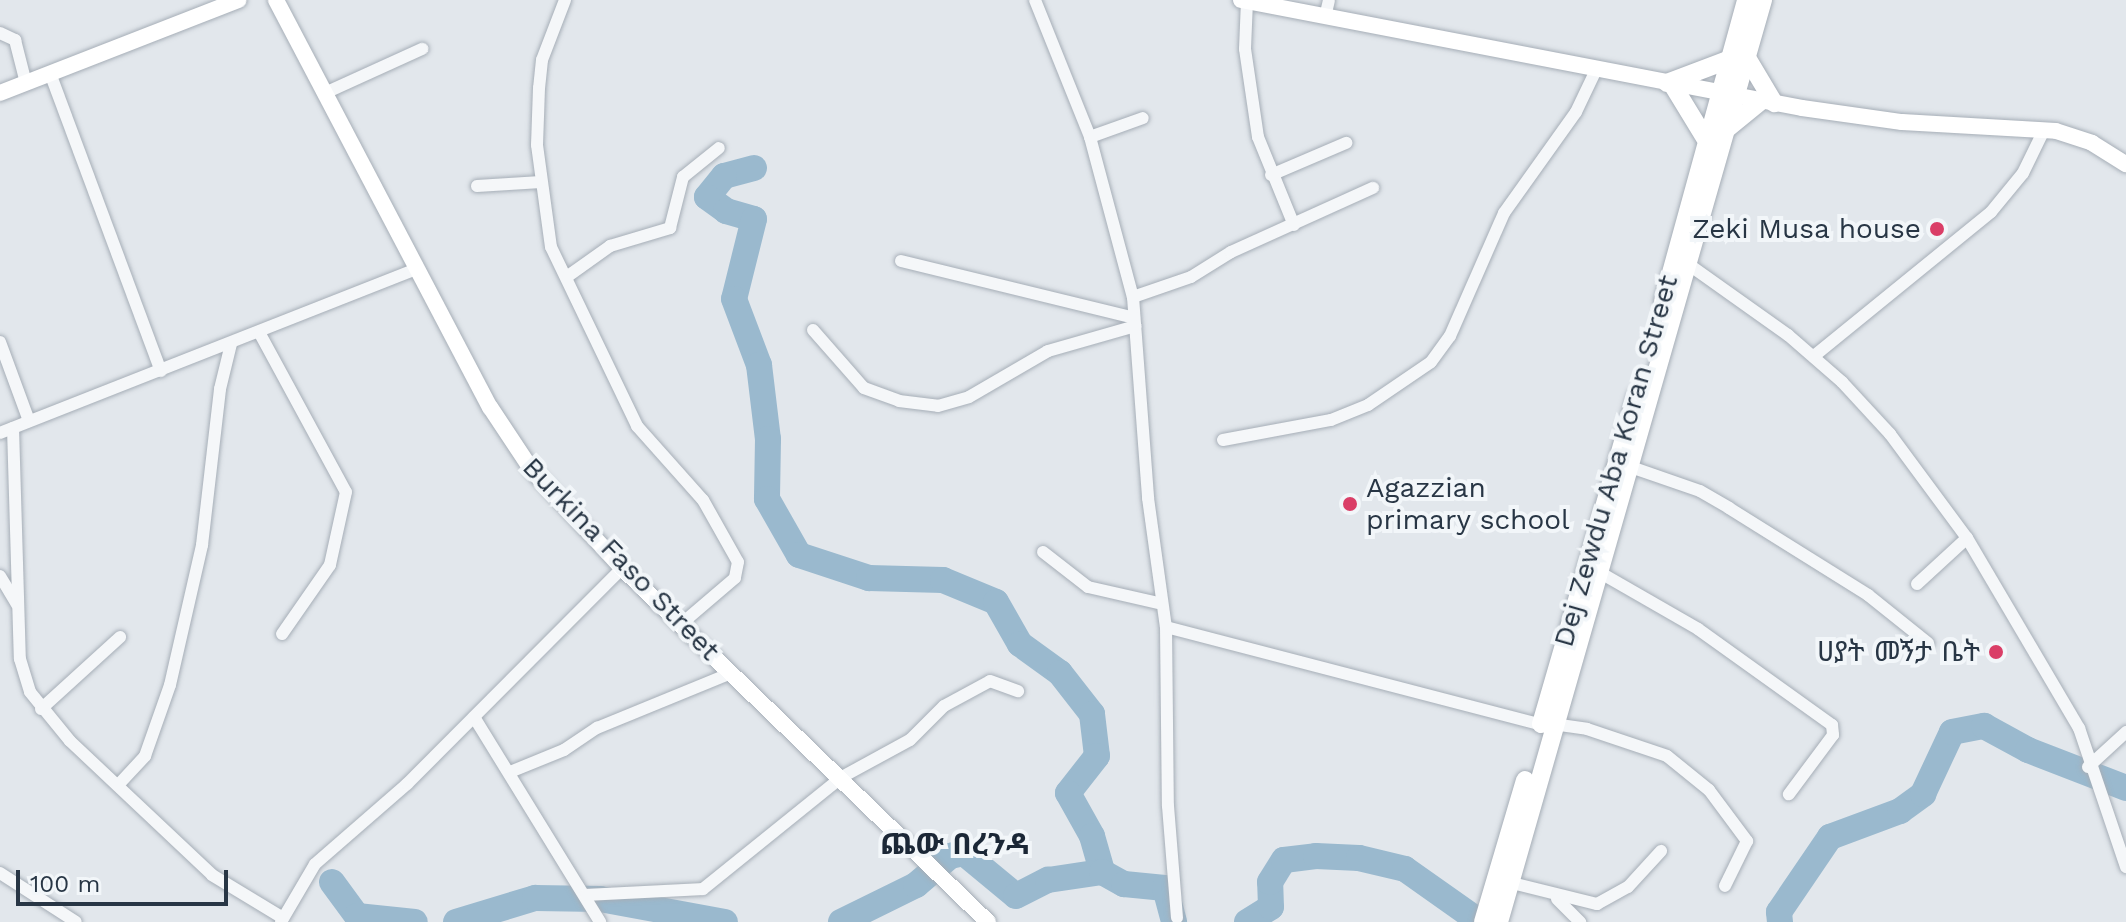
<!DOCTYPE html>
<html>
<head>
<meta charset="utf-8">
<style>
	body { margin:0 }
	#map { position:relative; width:2126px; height:922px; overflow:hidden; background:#e2e7ec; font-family:"Work Sans","Noto Sans Ethiopic",sans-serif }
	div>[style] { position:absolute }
	.river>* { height:26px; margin:-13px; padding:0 13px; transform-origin:13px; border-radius:13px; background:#9ab9ce }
	.roads { filter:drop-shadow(0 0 2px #a6aeb7) drop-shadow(0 0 2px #a6aeb7) }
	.street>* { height:12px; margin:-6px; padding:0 6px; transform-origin:6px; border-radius:6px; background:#f5f7f9 }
	.secondary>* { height:16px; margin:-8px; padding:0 8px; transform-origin:8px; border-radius:8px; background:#fff }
	.primary>* { height:18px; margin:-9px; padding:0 9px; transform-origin:9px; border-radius:9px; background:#fff }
	.dots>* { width:22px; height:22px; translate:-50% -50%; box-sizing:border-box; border:4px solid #f2f6f9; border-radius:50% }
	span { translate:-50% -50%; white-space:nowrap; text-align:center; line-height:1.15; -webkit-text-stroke:8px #f2f6f9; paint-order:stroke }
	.poi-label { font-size:28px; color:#283645 }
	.right { translate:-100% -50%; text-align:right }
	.left { translate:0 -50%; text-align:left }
	.street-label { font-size:28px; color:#283645 }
	.neighbourhood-label { font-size:30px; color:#1b2736; font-weight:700 }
	.scale { position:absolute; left:16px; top:870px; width:212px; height:36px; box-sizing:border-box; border:4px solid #283645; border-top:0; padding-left:10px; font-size:24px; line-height:28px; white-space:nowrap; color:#283645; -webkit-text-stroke:6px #f2f6f9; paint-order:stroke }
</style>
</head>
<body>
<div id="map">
	<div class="river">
		<div style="left:754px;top:168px;width:31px;rotate:165deg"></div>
		<div style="left:724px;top:176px;width:27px;rotate:129deg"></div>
		<div style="left:707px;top:197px;width:24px;rotate:36deg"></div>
		<div style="left:726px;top:211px;width:29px;rotate:16deg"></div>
		<div style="left:754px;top:219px;width:82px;rotate:104deg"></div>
		<div style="left:734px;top:299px;width:71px;rotate:69.3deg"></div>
		<div style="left:759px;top:365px;width:75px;rotate:83.1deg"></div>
		<div style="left:768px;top:439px;width:60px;rotate:91deg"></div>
		<div style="left:767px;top:499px;width:64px;rotate:60.3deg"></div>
		<div style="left:799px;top:555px;width:74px;rotate:18.2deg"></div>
		<div style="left:869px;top:578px;width:74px;rotate:1.5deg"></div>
		<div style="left:943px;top:580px;width:57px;rotate:22.5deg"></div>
		<div style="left:996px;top:602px;width:48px;rotate:60.3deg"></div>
		<div style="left:1020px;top:644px;width:49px;rotate:35.9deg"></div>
		<div style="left:1060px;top:673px;width:52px;rotate:52deg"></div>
		<div style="left:1092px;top:714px;width:42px;rotate:83.2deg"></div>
		<div style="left:1097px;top:756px;width:47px;rotate:128.1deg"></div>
		<div style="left:1068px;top:793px;width:49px;rotate:60.8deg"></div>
		<div style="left:1092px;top:836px;width:37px;rotate:74deg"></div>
		<div style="left:332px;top:882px;width:42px;rotate:53.7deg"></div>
		<div style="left:357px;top:916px;width:58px;rotate:5.9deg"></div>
		<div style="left:456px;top:922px;width:83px;rotate:-16.9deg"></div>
		<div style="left:535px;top:898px;width:65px;rotate:0.9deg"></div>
		<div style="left:600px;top:899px;width:127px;rotate:10.4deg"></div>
		<div style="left:841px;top:922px;width:84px;rotate:-26.3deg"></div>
		<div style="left:916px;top:885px;width:45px;rotate:-40.5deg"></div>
		<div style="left:950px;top:856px;width:14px;rotate:-12deg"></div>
		<div style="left:964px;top:853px;width:67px;rotate:39.6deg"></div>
		<div style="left:1016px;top:896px;width:36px;rotate:-27deg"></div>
		<div style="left:1048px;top:880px;width:55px;rotate:-8.4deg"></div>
		<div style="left:1102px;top:872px;width:25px;rotate:29deg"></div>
		<div style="left:1124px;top:884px;width:41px;rotate:5.6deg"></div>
		<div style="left:1165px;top:888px;width:35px;rotate:75deg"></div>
		<div style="left:1247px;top:922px;width:28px;rotate:-32deg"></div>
		<div style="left:1271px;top:907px;width:25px;rotate:-92deg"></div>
		<div style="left:1270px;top:882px;width:26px;rotate:-58deg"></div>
		<div style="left:1284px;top:860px;width:32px;rotate:-7deg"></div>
		<div style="left:1316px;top:856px;width:43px;rotate:2.7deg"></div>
		<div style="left:1359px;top:858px;width:47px;rotate:13.4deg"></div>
		<div style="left:1405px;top:869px;width:92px;rotate:35.2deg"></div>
		<div style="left:1780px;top:922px;width:10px;rotate:-96deg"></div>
		<div style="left:1779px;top:912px;width:91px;rotate:-55.8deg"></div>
		<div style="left:1830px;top:837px;width:75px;rotate:-20.4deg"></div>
		<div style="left:1900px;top:811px;width:29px;rotate:-36deg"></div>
		<div style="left:1923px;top:794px;width:68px;rotate:-64.9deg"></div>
		<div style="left:1952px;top:732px;width:33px;rotate:-11deg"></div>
		<div style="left:1984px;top:726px;width:50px;rotate:28.6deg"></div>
		<div style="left:2028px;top:750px;width:105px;rotate:21.2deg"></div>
	</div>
	<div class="roads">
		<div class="street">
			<div style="left:565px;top:0;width:64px;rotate:111deg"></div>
			<div style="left:542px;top:60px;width:28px;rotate:96deg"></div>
			<div style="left:539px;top:88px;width:57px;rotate:92deg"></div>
			<div style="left:537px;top:145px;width:103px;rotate:82.2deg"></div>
			<div style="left:551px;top:247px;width:199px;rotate:64.3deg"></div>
			<div style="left:637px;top:426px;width:99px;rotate:48.3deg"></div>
			<div style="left:703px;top:500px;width:71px;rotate:60.6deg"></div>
			<div style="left:738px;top:562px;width:16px;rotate:101deg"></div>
			<div style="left:735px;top:578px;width:72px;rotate:139.5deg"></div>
			<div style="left:1035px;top:0;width:148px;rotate:68.1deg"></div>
			<div style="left:1090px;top:137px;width:166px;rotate:75deg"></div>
			<div style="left:1133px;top:297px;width:202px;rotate:85.7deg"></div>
			<div style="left:1148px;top:498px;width:130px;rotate:82.1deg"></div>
			<div style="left:1166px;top:627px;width:179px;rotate:89.4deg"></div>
			<div style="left:1168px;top:806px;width:112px;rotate:85.4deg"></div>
			<div style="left:1247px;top:1px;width:48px;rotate:92.4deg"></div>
			<div style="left:1245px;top:49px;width:89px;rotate:81.6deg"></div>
			<div style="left:1258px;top:137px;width:95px;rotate:67.8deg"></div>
			<div style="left:1326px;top:13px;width:13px;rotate:-77deg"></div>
			<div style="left:0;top:33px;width:17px;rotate:25deg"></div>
			<div style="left:15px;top:40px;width:44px;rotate:75.7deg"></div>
			<div style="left:50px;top:73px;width:318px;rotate:69.6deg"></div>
			<div style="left:325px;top:93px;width:107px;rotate:-24.4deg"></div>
			<div style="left:1090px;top:137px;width:56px;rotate:-19.7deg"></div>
			<div style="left:1271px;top:175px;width:82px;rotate:-23.1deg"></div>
			<div style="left:477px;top:186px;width:64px;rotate:-3.6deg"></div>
			<div style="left:901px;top:261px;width:240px;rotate:13.7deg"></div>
			<div style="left:1688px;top:264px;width:123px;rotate:35.4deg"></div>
			<div style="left:1788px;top:335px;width:72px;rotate:41deg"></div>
			<div style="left:1842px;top:382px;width:71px;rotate:47.3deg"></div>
			<div style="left:1890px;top:434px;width:129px;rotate:53.5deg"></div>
			<div style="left:1967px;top:538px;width:221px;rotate:59.5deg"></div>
			<div style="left:2079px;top:728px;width:147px;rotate:71.3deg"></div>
			<div style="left:568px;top:276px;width:52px;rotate:-35.5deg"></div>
			<div style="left:610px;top:246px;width:63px;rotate:-16.7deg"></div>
			<div style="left:670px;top:228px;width:53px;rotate:-75.7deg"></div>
			<div style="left:683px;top:177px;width:46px;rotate:-38.9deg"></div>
			<div style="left:1133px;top:297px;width:61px;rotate:-19deg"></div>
			<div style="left:1191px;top:277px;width:47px;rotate:-32deg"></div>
			<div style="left:1231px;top:252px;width:156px;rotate:-24.3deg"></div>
			<div style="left:813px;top:330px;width:77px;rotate:48.7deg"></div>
			<div style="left:864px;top:388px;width:37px;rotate:20deg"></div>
			<div style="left:899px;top:401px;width:39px;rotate:7deg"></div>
			<div style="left:938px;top:406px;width:32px;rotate:-16deg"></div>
			<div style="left:969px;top:397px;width:91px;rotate:-30.2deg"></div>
			<div style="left:1048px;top:351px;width:91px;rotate:-16deg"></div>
			<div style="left:259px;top:332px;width:182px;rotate:61.5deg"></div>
			<div style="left:346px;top:492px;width:75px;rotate:102.4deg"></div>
			<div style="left:330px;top:565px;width:84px;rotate:124.8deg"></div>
			<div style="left:0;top:342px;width:84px;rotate:69.8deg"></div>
			<div style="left:1814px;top:356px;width:228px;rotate:-39.1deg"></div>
			<div style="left:1991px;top:212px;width:50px;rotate:-50.6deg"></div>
			<div style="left:2023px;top:173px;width:48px;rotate:-64deg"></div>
			<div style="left:13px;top:428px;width:231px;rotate:88.3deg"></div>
			<div style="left:20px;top:659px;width:34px;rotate:73deg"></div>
			<div style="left:30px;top:692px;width:63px;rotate:50.8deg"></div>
			<div style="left:70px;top:741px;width:195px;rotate:43.3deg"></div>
			<div style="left:212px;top:875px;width:83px;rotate:31.2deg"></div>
			<div style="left:0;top:433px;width:449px;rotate:-21.5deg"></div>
			<div style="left:1223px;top:440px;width:110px;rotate:-10.5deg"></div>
			<div style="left:1331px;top:420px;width:40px;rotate:-22deg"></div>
			<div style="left:1368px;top:405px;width:76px;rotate:-34.3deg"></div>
			<div style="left:1431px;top:362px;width:32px;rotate:-54deg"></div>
			<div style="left:1450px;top:336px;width:134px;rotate:-66.3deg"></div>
			<div style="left:1504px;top:213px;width:124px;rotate:-54.5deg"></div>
			<div style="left:1576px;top:112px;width:49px;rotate:-64.5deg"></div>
			<div style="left:1625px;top:465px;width:79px;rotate:19.1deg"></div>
			<div style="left:1700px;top:491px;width:34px;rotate:30deg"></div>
			<div style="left:1729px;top:508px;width:164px;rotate:32deg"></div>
			<div style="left:1868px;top:595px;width:77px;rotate:38.7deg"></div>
			<div style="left:1043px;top:552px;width:57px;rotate:37.9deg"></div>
			<div style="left:1088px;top:587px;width:76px;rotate:12.9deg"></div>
			<div style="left:1599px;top:572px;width:114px;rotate:29.9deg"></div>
			<div style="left:1698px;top:629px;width:165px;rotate:35.6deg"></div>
			<div style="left:1832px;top:725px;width:10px;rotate:84deg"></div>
			<div style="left:1833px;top:735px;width:74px;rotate:126.7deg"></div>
			<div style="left:0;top:576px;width:33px;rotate:59deg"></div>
			<div style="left:1917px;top:584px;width:68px;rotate:-42.6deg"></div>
			<div style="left:1166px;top:627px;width:388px;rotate:14.6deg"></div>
			<div style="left:41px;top:709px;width:107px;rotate:-42.3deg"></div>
			<div style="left:474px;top:717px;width:241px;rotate:58.4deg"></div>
			<div style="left:1553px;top:724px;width:34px;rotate:8deg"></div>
			<div style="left:1587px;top:729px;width:84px;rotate:18.6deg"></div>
			<div style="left:1667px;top:756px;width:54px;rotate:39deg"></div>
			<div style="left:1709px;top:790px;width:64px;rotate:53.3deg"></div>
			<div style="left:1747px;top:841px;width:50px;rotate:116.1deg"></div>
			<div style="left:2088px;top:767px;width:52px;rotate:-42.6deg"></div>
			<div style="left:510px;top:772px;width:58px;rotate:-22.2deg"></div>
			<div style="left:564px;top:750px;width:40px;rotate:-34deg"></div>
			<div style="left:597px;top:728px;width:145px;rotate:-22.3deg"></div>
			<div style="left:120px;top:783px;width:37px;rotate:-47deg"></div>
			<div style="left:145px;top:756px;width:75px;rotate:-70.6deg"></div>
			<div style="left:170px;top:685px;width:144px;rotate:-77.1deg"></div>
			<div style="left:202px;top:545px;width:157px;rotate:-83.4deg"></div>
			<div style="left:220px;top:389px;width:46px;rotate:-76.3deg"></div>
			<div style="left:0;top:873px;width:90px;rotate:32.8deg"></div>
			<div style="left:1504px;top:881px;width:96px;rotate:13.9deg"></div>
			<div style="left:1597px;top:904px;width:35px;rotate:-29deg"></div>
			<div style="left:1628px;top:887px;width:49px;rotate:-47.5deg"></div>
			<div style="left:586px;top:895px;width:117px;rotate:-2.9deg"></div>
			<div style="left:703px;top:889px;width:179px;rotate:-38.9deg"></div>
			<div style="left:842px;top:777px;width:77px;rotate:-28.6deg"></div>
			<div style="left:910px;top:740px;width:48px;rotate:-45deg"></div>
			<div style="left:944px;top:706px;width:52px;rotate:-28.5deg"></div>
			<div style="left:990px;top:681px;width:30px;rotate:20deg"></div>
			<div style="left:1557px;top:899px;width:33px;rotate:45deg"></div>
			<div style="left:281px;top:922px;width:67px;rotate:-59.6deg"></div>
			<div style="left:315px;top:864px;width:122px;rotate:-41deg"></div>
			<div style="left:407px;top:784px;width:305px;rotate:-45.1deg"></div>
		</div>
		<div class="secondary">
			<div style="left:276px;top:0;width:460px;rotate:62.3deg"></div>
			<div style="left:490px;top:407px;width:74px;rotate:56.5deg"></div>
			<div style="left:531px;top:469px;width:134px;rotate:47.4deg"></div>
			<div style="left:622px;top:568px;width:509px;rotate:44.05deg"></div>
			<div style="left:1241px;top:0;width:571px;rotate:10.9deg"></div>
			<div style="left:1802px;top:108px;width:101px;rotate:8deg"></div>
			<div style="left:1902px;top:122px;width:154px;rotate:3.3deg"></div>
			<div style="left:2056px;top:131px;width:38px;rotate:18deg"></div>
			<div style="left:2092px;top:143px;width:40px;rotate:32deg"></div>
			<div style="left:0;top:93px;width:256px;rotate:-21.3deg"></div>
		</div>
		<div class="primary">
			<div style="left:1746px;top:56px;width:55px;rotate:59.2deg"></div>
			<div style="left:1667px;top:83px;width:65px;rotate:-20.7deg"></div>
			<div style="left:1672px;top:84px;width:63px;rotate:58.6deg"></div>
			<div style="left:1723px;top:132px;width:49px;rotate:-39.2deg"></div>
			<div style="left:1663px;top:302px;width:313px;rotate:-74.6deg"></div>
			<div style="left:1541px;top:724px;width:341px;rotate:-73.8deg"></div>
			<div style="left:1483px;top:922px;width:148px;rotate:-73.5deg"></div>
			<div style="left:1499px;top:922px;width:959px;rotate:-74.02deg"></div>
		</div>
	</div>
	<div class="dots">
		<div style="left:1937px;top:229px;background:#da3e67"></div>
		<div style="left:1350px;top:504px;background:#da3e67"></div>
		<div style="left:1996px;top:652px;background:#da3e67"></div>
	</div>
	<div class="poi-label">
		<span class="right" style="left:1921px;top:229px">Zeki Musa house</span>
		<span class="left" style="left:1366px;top:504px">Agazzian<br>primary school</span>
		<span class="right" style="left:1980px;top:652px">ሀያት መኝታ ቤት</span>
	</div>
	<div class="street-label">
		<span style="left:1616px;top:461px;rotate:-74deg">Dej Zewdu Aba Koran Street</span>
		<span style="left:621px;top:559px;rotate:46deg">Burkina Faso Street</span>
	</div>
	<div class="neighbourhood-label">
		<span style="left:955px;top:844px">ጨው በረንዳ</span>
	</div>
	<div class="scale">100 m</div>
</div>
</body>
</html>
